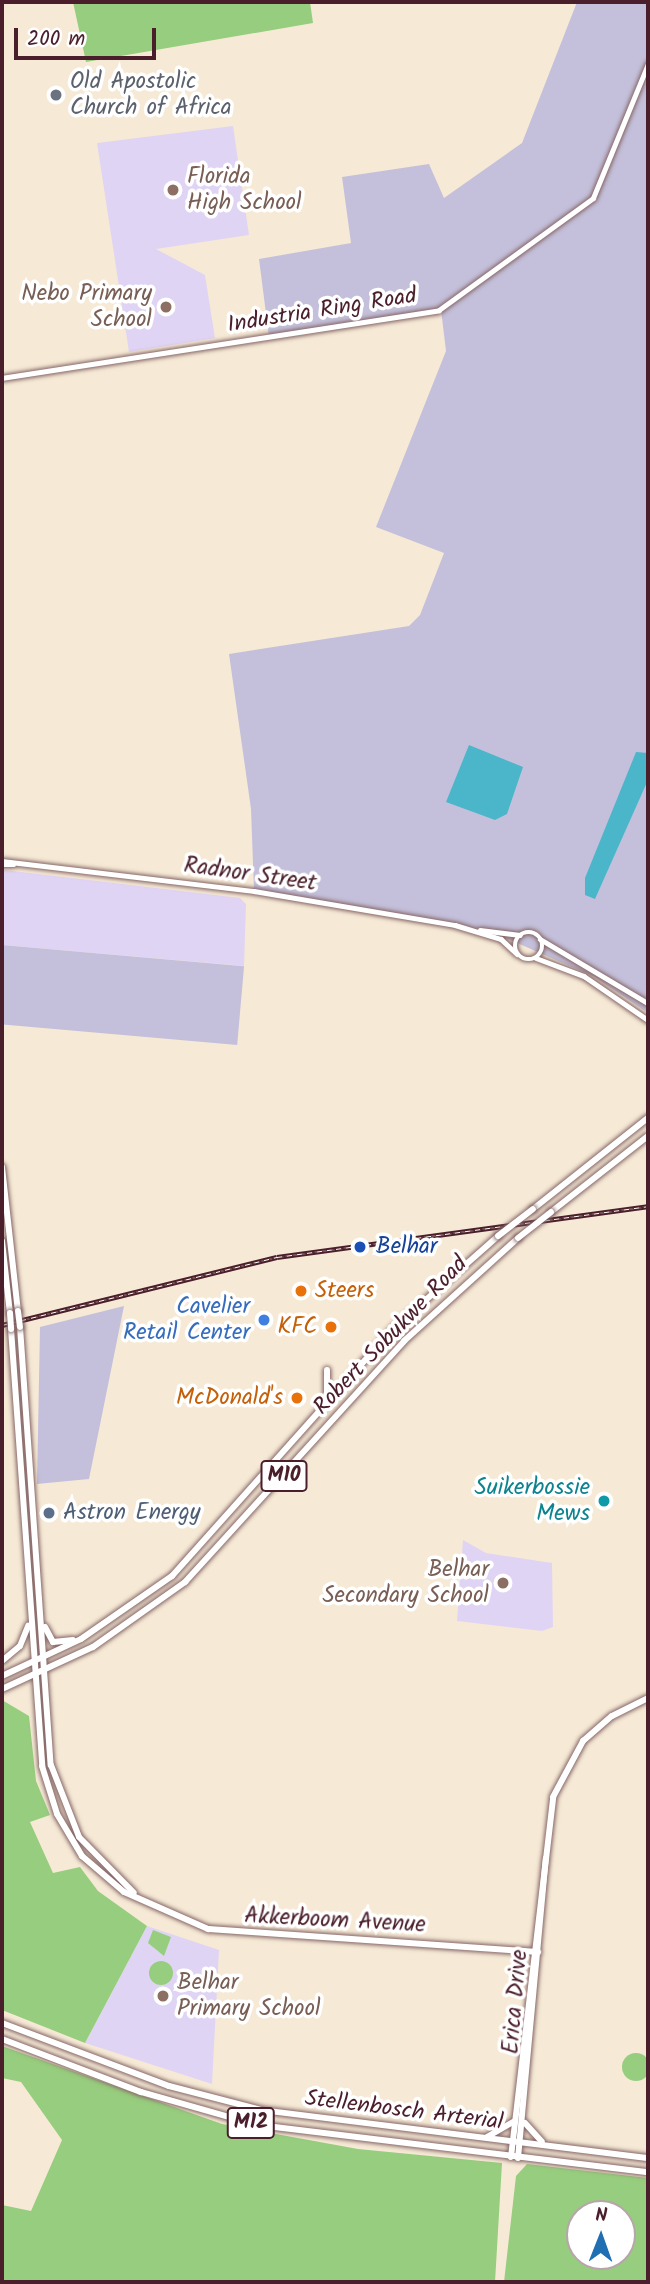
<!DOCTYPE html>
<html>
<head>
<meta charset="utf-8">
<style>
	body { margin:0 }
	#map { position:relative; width:650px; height:2284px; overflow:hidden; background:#f6ead6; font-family:Kalam,sans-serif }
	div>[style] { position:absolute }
	.built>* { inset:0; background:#e0d4f4 }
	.industrial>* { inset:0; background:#c4c0db; transform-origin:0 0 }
	.green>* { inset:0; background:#97cd7e }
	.round { border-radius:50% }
	.water>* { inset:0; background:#4bb5c9 }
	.roads { filter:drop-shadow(0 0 2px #866667) drop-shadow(0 0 2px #866667) }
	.minor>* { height:4.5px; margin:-2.25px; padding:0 2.25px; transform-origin:2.25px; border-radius:2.25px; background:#fff }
	.minor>.ring { margin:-2.25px; padding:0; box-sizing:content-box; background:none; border:4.5px solid #fff; border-radius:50% }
	.major>* { height:6px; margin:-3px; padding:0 3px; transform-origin:3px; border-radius:3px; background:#fff }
	.rail>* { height:4.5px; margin-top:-2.25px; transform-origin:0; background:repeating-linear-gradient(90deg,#fff 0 5px,#4a1f2b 0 10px); box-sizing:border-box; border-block:2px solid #4a1f2b }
	.bridges { filter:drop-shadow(0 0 2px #866667) drop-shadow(0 0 2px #866667) }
	.major-bridge>* { height:6px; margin:-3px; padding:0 3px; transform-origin:3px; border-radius:3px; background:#fff }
	.dots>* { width:19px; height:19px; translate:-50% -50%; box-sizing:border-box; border:4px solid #fff; border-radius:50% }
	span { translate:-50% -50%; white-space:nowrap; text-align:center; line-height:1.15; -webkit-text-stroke:7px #fff; paint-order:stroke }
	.shield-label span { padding:2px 5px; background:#fff; border:2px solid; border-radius:5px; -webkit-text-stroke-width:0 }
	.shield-label { font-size:21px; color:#4a1f2b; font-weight:700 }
	.worship-label { font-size:23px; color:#5b616d }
	.left { translate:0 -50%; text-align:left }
	.education-label { font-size:23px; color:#785e54 }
	.right { translate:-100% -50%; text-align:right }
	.street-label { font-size:23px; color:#4a1f2b }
	.transit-label { font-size:23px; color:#164399 }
	.food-label { font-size:23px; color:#c56008 }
	.shop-label { font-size:23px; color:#366cbe }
	.culture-label { font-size:23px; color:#0d838f }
	.service-label { font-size:23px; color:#4e5e75 }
	.frame { position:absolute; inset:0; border:4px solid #4a1f2b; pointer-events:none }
	.north { position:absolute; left:566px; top:2200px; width:70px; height:70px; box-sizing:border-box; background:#fff; border:2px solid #b7a5aa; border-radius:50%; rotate:1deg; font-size:19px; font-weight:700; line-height:28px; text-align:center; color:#4a1f2b }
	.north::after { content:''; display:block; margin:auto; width:24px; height:32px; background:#1f6fb2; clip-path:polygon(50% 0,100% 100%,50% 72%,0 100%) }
	.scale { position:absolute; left:14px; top:28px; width:142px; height:32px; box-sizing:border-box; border:4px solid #4a1f2b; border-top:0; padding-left:9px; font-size:21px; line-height:24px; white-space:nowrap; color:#4a1f2b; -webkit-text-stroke:5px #fff; paint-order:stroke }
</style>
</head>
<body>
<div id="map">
	<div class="built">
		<div style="clip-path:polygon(233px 126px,249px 235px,156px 249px,205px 275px,215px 338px,129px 352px,97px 143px)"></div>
		<div style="clip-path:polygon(4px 870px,240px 898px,246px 904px,244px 966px,2px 945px)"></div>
		<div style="clip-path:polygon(463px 1540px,486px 1553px,552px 1563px,553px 1627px,542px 1631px,457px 1621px)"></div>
		<div style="clip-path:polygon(147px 1926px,219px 1950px,212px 2084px,85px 2043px)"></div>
	</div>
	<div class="industrial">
		<div style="clip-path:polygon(577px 2px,648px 2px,648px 1013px,595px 977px,506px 938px,254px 891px,251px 809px,229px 654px,409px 626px,420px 615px,444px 553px,376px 527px,446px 351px,441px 310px,269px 337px,259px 259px,351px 243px,342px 177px,429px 164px,444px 198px,522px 143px)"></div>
		<div style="left:2px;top:945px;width:243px;height:79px;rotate:5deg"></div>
		<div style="clip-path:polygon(124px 1306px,89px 1479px,37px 1484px,40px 1327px)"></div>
	</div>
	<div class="green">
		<div style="clip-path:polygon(73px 2px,310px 2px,313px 23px,86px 62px)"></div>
		<div style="clip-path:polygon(2px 1700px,29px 1716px,36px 1781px,50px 1815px,30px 1822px,53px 1873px,80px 1867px,98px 1891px,147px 1926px,85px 2043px,2px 2010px)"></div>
		<div style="clip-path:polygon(153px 1930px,171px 1937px,164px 1956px,148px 1943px)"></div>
		<div class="round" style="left:149px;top:1961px;width:24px;height:24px"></div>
		<div style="clip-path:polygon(2px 2046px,222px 2124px,358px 2149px,502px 2163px,495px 2282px,2px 2282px,2px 2205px,31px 2211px,62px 2140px,21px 2082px,2px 2078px)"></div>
		<div class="round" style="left:622px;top:2053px;width:28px;height:28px"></div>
		<div style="clip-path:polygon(evenodd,527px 2164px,648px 2178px,648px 2282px,504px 2282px,516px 2176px,527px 2164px,580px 2214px,622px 2214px,622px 2256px,580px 2256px,580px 2214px)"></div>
	</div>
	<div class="water">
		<div style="clip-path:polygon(469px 745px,523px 767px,507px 814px,495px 820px,446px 802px)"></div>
		<div style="clip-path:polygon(636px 752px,648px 753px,648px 780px,595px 899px,585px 895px,585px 878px)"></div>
	</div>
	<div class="roads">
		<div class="minor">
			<div style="left:2px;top:378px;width:442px;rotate:-8.8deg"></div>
			<div style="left:439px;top:310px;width:190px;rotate:-36deg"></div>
			<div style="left:593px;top:198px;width:145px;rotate:-67.7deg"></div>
			<div style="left:2px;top:861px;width:254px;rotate:6.8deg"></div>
			<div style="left:254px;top:891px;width:204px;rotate:9.6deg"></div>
			<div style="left:455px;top:925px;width:48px;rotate:16.9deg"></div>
			<div style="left:501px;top:939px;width:22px;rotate:43deg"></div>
			<div style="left:2px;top:865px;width:12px"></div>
			<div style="left:480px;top:930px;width:40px;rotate:7.1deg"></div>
			<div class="ring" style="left:515px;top:932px;width:23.5px;height:23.5px"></div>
			<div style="left:540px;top:939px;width:126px;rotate:30.7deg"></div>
			<div style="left:536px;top:958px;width:51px;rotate:20.6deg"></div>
			<div style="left:584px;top:976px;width:78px;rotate:34.5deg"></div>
		</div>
		<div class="major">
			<div style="left:2px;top:1167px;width:145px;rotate:83.7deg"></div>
			<div style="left:533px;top:1209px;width:147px;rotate:-38.4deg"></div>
			<div style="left:551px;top:1212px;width:123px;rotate:-38.1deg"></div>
			<div style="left:2px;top:1241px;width:72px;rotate:83.7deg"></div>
			<div style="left:20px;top:1327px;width:439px;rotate:86deg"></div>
			<div style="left:51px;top:1765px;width:77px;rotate:68.7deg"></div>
			<div style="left:79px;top:1837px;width:78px;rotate:45.5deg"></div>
			<div style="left:11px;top:1329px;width:438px;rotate:85.9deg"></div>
			<div style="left:42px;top:1766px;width:50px;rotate:72.6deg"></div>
			<div style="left:57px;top:1814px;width:49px;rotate:59.2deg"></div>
			<div style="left:82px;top:1856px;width:55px;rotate:40.6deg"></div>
			<div style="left:124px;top:1892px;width:92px;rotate:23.8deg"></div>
			<div style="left:208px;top:1929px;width:331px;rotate:4deg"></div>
			<div style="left:327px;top:1401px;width:31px;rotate:-90deg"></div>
			<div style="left:45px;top:1627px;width:17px;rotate:62deg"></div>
			<div style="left:53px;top:1642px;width:20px;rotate:-6deg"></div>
			<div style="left:2px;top:1661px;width:23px;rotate:-40deg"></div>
			<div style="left:20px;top:1646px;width:22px;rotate:-68deg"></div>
			<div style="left:2px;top:1676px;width:87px;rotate:-25.1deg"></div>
			<div style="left:81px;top:1639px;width:111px;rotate:-34.7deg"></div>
			<div style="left:172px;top:1576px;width:333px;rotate:-48.2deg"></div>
			<div style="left:394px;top:1328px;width:139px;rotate:-41.5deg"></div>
			<div style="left:2px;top:1689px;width:100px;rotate:-24.8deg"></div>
			<div style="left:93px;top:1647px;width:113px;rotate:-35.2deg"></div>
			<div style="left:185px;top:1582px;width:326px;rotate:-47.7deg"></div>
			<div style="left:404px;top:1341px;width:154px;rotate:-42.1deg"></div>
			<div style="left:2px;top:2023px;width:178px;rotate:20.7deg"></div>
			<div style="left:169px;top:2086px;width:95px;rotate:14.6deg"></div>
			<div style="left:261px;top:2110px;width:390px;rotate:7.1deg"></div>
			<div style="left:2px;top:2039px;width:149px;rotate:20.9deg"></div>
			<div style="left:141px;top:2092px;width:122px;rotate:15.8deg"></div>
			<div style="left:258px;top:2125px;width:393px;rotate:6.9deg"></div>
			<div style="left:525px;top:2123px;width:25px;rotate:48deg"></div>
			<div style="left:487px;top:2137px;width:30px;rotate:-30deg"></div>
			<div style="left:511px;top:2157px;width:362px;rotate:-83.3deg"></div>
			<div style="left:553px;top:1797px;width:64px;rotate:-61.8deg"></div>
			<div style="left:583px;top:1741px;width:38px;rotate:-41deg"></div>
			<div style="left:612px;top:1716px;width:40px;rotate:-26.6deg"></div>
			<div style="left:518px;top:2158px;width:301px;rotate:-84.7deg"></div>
		</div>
	</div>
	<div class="rail">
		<div style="left:2px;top:1325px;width:283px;rotate:-13.9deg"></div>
		<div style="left:277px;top:1257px;width:374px;rotate:-7.8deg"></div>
	</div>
	<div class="bridges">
		<div class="major-bridge">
			<div style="left:498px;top:1236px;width:44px;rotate:-37.6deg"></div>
			<div style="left:518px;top:1238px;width:42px;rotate:-38.2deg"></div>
			<div style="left:18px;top:1311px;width:16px;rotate:83deg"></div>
			<div style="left:10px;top:1313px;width:16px;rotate:86deg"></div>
		</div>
	</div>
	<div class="dots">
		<div style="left:56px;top:95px;background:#6b7280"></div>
		<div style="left:173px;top:190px;background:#8d6e63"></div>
		<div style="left:166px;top:307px;background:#8d6e63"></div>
		<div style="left:360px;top:1247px;background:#1a4fb4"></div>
		<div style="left:301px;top:1291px;background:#e8710a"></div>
		<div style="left:264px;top:1320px;background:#3f7fe0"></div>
		<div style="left:331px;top:1327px;background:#e8710a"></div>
		<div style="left:297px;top:1398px;background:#e8710a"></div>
		<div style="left:604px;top:1501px;background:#0f9aa8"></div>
		<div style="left:49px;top:1513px;background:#5c6f8a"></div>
		<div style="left:503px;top:1583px;background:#8d6e63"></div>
		<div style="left:163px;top:1996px;background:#8d6e63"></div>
	</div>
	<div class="shield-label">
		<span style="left:284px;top:1476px">M10</span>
		<span style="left:251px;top:2123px">M12</span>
	</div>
	<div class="worship-label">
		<span class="left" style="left:70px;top:95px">Old Apostolic<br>Church of Africa</span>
	</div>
	<div class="education-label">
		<span class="left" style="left:187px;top:190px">Florida<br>High School</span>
		<span class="right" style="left:152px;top:307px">Nebo Primary<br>School</span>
		<span class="right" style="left:489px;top:1583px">Belhar<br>Secondary School</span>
		<span class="left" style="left:177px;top:1996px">Belhar<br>Primary School</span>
	</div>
	<div class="street-label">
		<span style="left:322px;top:311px;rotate:-9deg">Industria Ring Road</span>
		<span style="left:250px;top:875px;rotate:8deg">Radnor Street</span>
		<span style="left:391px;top:1336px;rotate:-46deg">Robert Sobukwe Road</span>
		<span style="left:335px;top:1921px;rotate:3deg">Akkerboom Avenue</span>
		<span style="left:516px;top:2002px;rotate:-85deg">Erica Drive</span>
		<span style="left:404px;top:2111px;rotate:7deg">Stellenbosch Arterial</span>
	</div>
	<div class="transit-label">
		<span class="left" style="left:376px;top:1247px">Belhar</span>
	</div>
	<div class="food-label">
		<span class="left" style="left:315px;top:1291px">Steers</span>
		<span class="right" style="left:317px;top:1327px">KFC</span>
		<span class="right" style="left:283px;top:1398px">McDonald's</span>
	</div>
	<div class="shop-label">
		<span class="right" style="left:250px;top:1320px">Cavelier<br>Retail Center</span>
	</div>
	<div class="culture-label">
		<span class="right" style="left:590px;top:1501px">Suikerbossie<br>Mews</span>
	</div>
	<div class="service-label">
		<span class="left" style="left:63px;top:1513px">Astron Energy</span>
	</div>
	<div class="frame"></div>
	<div class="north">N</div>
	<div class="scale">200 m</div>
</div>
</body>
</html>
